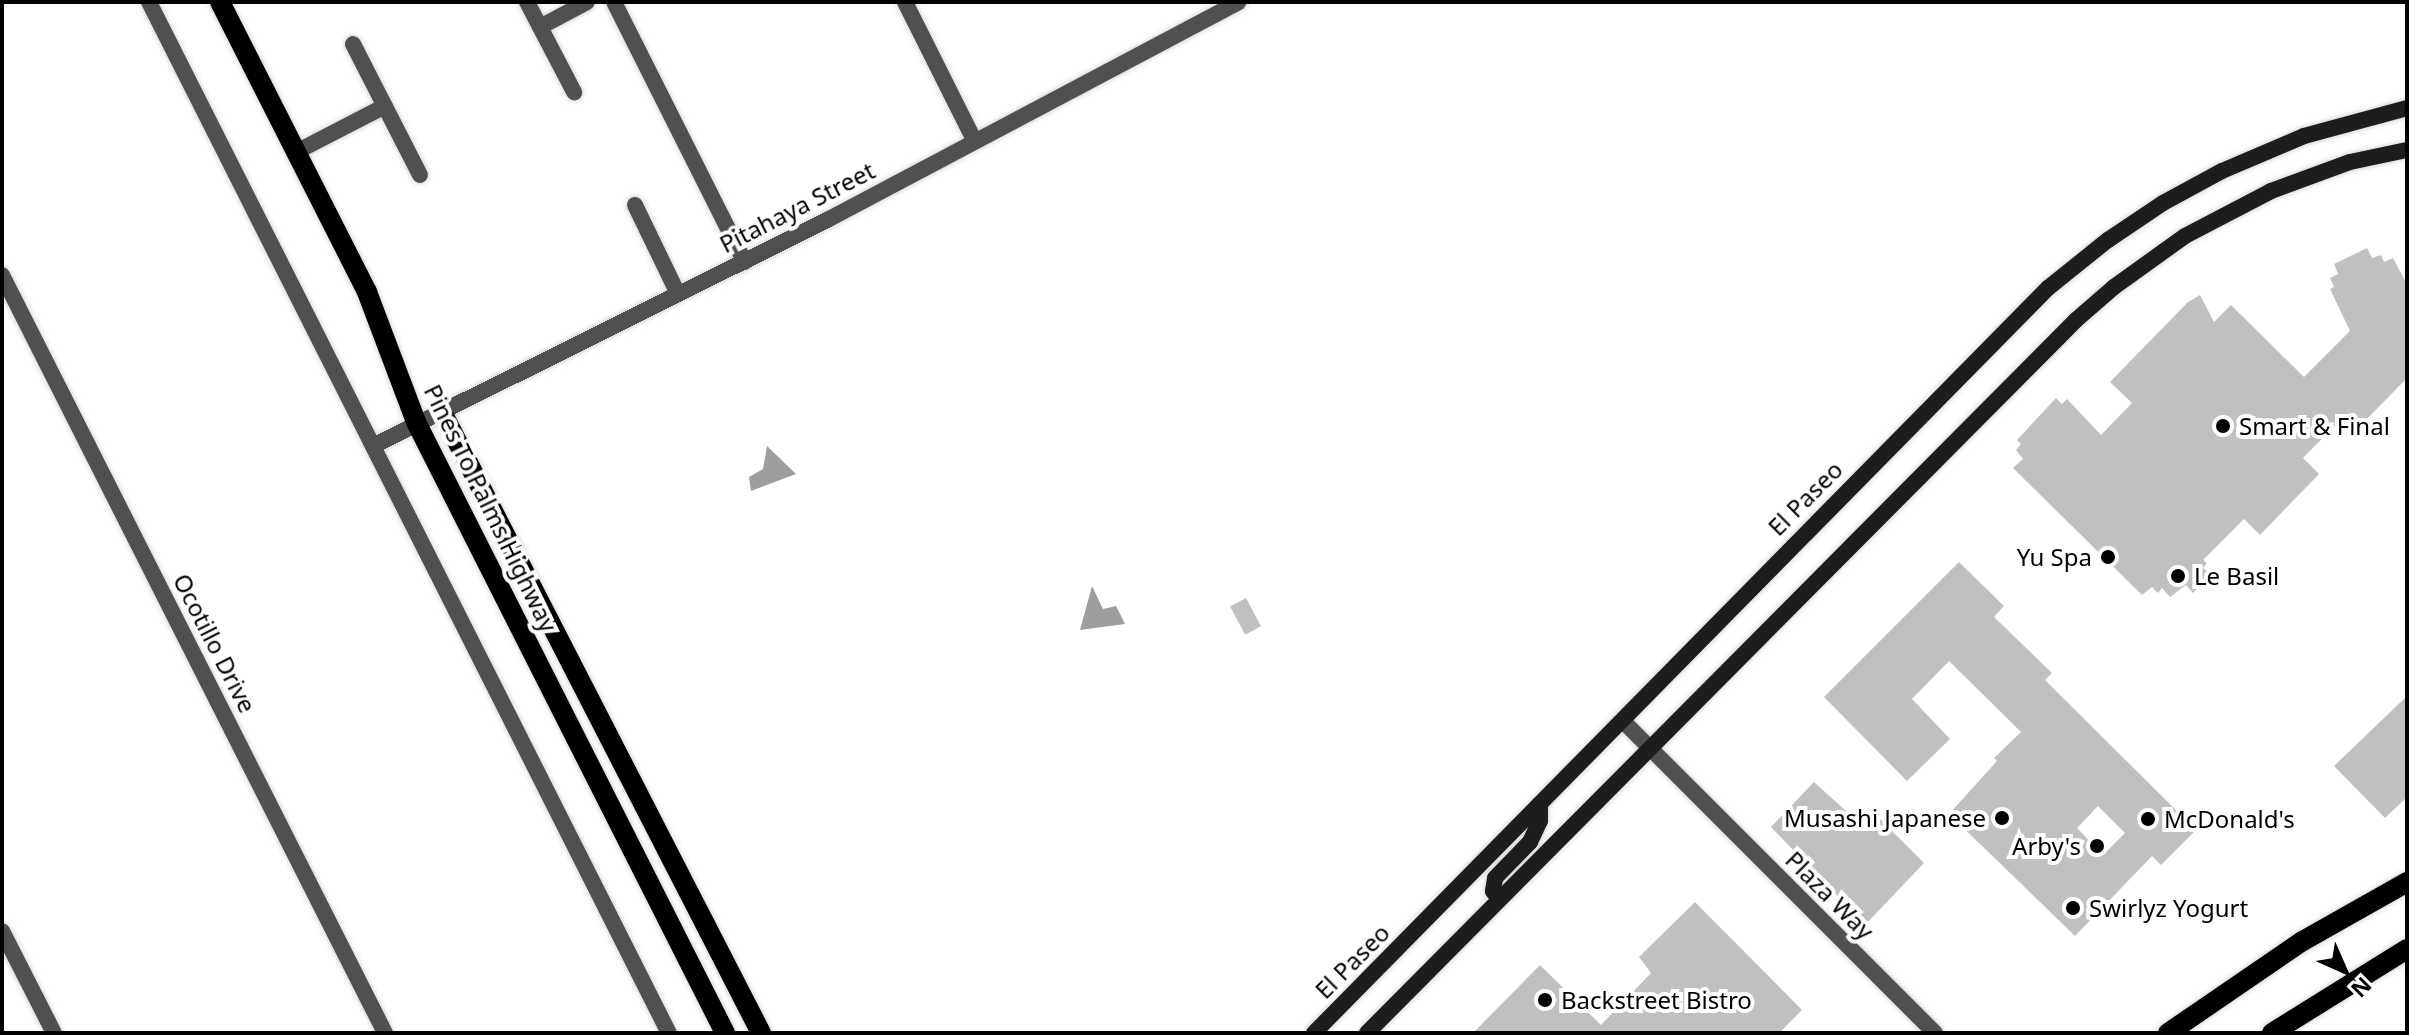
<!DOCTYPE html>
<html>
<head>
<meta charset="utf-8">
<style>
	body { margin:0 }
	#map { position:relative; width:2409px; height:1035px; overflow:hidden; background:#fff; font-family:"Noto Sans",sans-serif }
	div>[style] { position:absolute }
	.water>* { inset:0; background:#9e9e9e }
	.building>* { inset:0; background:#c0c0c0; transform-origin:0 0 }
	.roads { filter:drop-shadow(0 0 2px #dbdbdb) drop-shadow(0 0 2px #dbdbdb) }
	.street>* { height:16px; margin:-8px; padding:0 8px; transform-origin:8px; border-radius:8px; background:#505050 }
	.secondary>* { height:16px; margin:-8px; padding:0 8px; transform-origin:8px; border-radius:8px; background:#1d1d1d }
	.primary>* { height:20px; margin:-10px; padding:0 10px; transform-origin:10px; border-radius:10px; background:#000 }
	.dots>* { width:22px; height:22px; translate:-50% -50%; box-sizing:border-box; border:4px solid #fff; border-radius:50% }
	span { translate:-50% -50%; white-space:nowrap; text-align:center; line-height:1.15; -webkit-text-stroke:8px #fff; paint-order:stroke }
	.street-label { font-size:24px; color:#000 }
	.poi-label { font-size:24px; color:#000 }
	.left { translate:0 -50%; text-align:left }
	.right { translate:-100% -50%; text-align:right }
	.frame { position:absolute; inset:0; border:4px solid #000; pointer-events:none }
	.north { position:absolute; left:2305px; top:931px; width:80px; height:80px; -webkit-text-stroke:6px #fff; paint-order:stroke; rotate:135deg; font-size:22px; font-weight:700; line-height:32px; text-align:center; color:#000 }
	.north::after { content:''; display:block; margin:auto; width:28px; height:36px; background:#000; clip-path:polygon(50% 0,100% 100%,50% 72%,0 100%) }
</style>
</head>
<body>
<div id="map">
	<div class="water">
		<div style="clip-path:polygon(767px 446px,796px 474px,751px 491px,749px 477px,763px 469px)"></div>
		<div style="clip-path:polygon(1092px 586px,1103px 609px,1116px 606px,1125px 624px,1080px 630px)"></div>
	</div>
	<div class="building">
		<div style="clip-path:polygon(2367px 248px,2372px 258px,2381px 255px,2384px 262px,2393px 258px,2407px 284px,2407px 378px,2363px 423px,2355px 414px,2348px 421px,2344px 416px,2303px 458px,2319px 474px,2260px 535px,2244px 519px,2203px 560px,2207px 563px,2203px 568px,2211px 575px,2193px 593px,2186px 585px,2170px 597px,2162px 588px,2158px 593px,2152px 587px,2142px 595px,2013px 468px,2023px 459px,2016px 450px,2021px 444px,2017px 440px,2056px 398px,2062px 404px,2067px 399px,2101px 435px,2132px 403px,2110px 382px,2188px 302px,2200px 295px,2214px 322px,2231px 305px,2304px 377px,2350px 331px,2330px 289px,2334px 287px,2330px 278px,2338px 274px,2334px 264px)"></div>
		<div style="clip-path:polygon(evenodd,1959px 562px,2004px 606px,1994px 617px,2052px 673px,2045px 680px,2196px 830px,2161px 865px,2152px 856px,2075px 936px,1949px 814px,1997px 761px,1994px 758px,2021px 732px,1949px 661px,1912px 699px,1950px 739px,1907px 781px,1824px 697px,1959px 562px,2098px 806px,2125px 833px,2103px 855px,2077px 828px,2098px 806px)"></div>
		<div style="left:1246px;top:598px;width:32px;height:18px;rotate:62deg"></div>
		<div style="clip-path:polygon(2407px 696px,2407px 797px,2385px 818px,2334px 766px)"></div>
		<div style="clip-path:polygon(1814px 782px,1857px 821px,1870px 809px,1924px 863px,1865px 925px,1771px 827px)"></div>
		<div style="clip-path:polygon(1695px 902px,1802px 1010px,1779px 1033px,1473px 1033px,1540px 965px,1601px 1025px,1651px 973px,1639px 957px)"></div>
	</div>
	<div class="roads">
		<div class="street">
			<div style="left:149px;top:2px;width:1155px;rotate:63.24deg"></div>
			<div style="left:527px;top:2px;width:102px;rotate:62.4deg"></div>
			<div style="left:614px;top:2px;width:291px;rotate:63.3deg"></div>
			<div style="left:905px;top:2px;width:154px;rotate:63.4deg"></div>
			<div style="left:540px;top:27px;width:53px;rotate:-28deg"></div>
			<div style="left:353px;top:44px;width:147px;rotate:62.9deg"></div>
			<div style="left:296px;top:152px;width:100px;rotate:-27.3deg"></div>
			<div style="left:635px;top:205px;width:99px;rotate:64.2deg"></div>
			<div style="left:2px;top:275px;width:849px;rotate:63.19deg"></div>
			<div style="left:373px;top:446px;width:509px;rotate:-26.46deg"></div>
			<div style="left:829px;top:219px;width:463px;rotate:-27.9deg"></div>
			<div style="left:1623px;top:721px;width:441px;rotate:45deg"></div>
			<div style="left:2px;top:931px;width:114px;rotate:63deg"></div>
		</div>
		<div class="secondary">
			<div style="left:1499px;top:899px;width:10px;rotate:-127deg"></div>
			<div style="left:1493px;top:891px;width:13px;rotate:-81deg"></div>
			<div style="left:1495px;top:878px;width:50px;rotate:-45.8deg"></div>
			<div style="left:1530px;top:842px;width:23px;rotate:-65deg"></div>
			<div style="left:1540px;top:821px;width:17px;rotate:-90deg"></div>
			<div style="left:1314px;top:1033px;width:1046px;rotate:-45.43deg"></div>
			<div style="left:2048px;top:288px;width:77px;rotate:-38.7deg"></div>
			<div style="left:2108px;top:240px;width:66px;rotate:-33.9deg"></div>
			<div style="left:2163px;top:203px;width:67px;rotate:-28.5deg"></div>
			<div style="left:2222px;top:171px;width:89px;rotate:-23.1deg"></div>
			<div style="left:2304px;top:136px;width:107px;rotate:-15.2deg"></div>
			<div style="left:1367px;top:1033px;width:1006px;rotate:-45.16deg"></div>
			<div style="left:2076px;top:320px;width:50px;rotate:-41deg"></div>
			<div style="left:2114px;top:287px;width:87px;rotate:-35.7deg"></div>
			<div style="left:2185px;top:236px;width:97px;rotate:-27.6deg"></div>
			<div style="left:2271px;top:191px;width:84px;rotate:-20.2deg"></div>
			<div style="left:2350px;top:162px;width:58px;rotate:-11.9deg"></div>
		</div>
		<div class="primary">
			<div style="left:220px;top:2px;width:325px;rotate:63.1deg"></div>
			<div style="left:367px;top:292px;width:139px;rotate:69.3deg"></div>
			<div style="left:416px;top:422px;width:685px;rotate:63.17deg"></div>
			<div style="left:441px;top:410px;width:700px;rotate:62.81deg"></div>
			<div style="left:2168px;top:1033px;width:161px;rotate:-34.4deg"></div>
			<div style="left:2301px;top:942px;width:122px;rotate:-29.5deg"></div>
			<div style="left:2272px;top:1033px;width:159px;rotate:-31.9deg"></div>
		</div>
	</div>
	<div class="dots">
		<div style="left:2223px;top:426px;background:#000"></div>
		<div style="left:2108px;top:557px;background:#000"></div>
		<div style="left:2178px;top:576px;background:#000"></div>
		<div style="left:2002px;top:818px;background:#000"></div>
		<div style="left:2148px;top:819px;background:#000"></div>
		<div style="left:2097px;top:846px;background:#000"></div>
		<div style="left:2073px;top:908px;background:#000"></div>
		<div style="left:1545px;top:1000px;background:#000"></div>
	</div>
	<div class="street-label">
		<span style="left:797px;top:207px;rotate:-27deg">Pitahaya Street</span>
		<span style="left:1805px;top:498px;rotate:-45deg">El Paseo</span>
		<span style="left:491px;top:508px;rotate:64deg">Pines To Palms Highway</span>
		<span style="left:215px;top:643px;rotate:63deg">Ocotillo Drive</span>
		<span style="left:1830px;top:895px;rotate:45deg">Plaza Way</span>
		<span style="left:1352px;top:961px;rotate:-45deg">El Paseo</span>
	</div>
	<div class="poi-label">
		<span class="left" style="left:2239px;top:426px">Smart &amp; Final</span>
		<span class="right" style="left:2092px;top:557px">Yu Spa</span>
		<span class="left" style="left:2194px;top:576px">Le Basil</span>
		<span class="right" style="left:1986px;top:818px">Musashi Japanese</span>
		<span class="left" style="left:2164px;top:819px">McDonald's</span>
		<span class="right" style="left:2081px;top:846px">Arby's</span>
		<span class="left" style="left:2089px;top:908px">Swirlyz Yogurt</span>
		<span class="left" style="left:1561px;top:1000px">Backstreet Bistro</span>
	</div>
	<div class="frame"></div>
	<div class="north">N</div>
</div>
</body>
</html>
